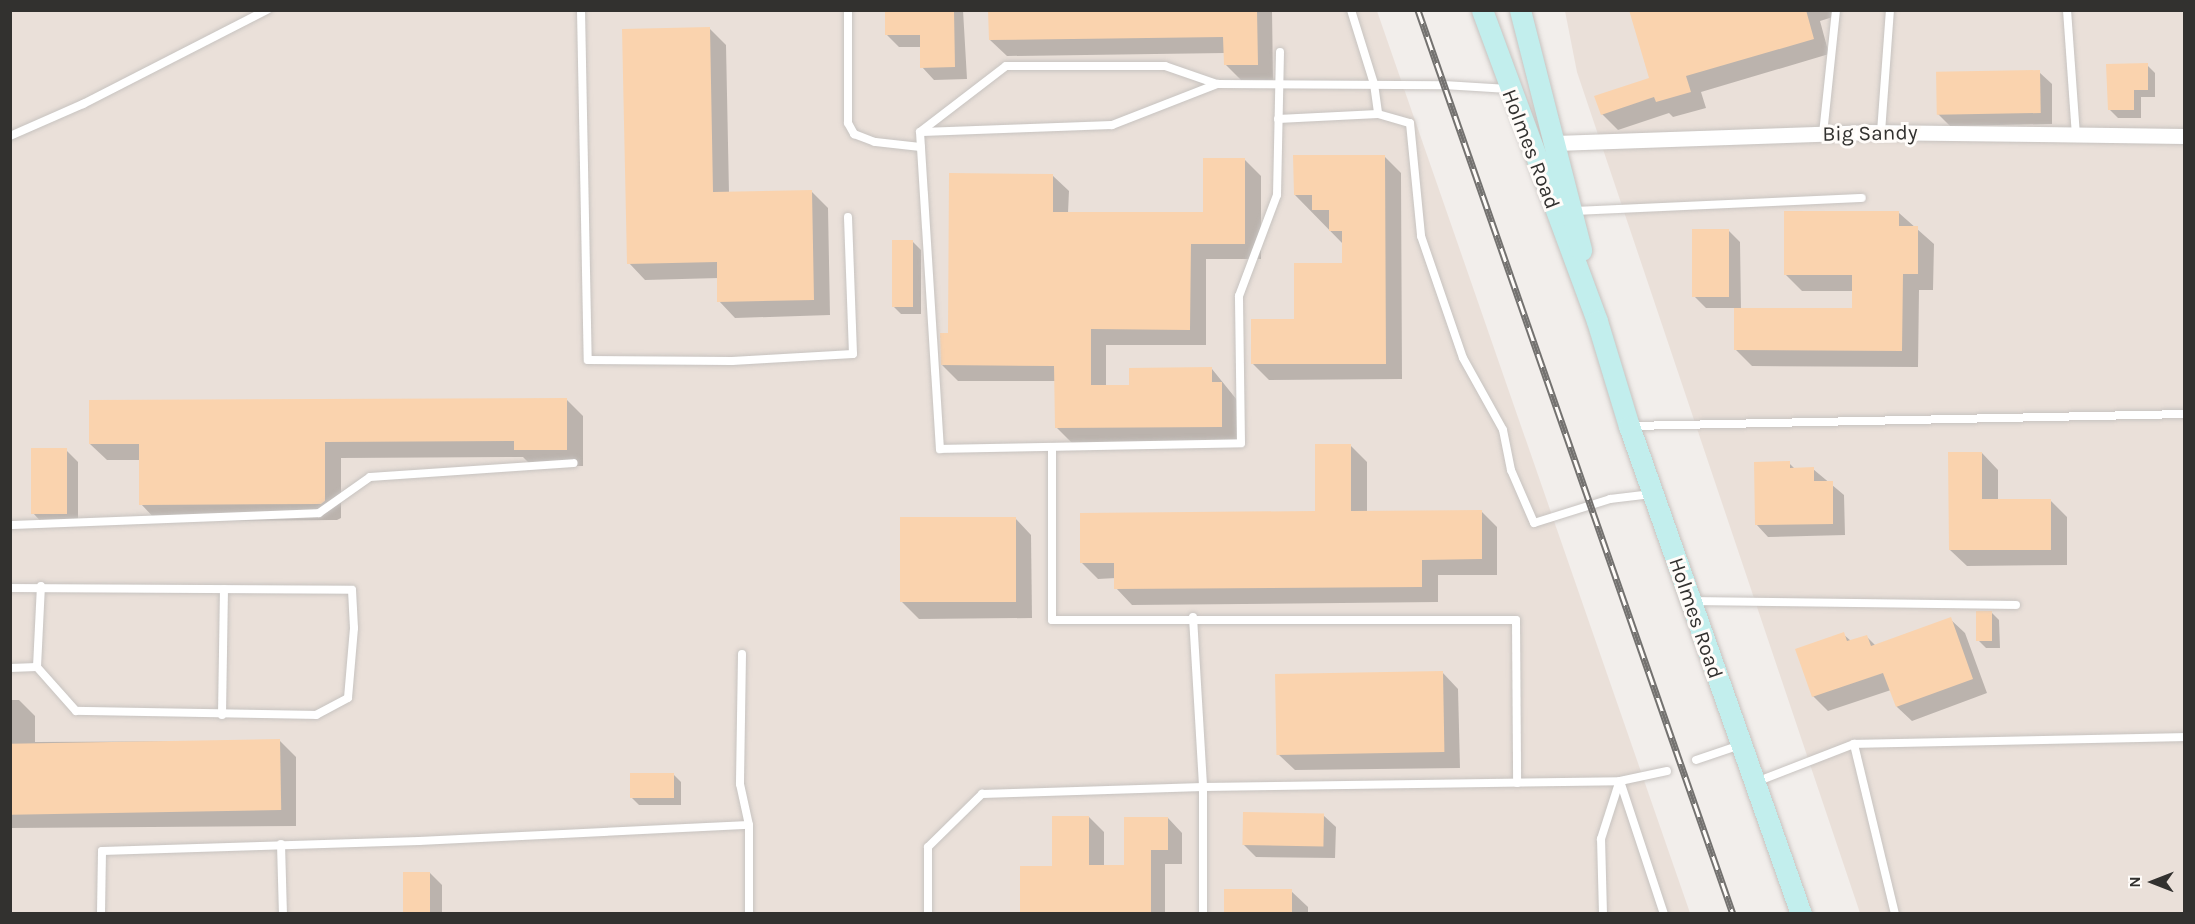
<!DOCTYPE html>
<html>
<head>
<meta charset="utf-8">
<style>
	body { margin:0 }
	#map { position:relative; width:2195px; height:924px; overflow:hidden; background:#f2eeeb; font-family:Karla,sans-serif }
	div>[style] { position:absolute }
	.built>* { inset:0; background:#eae0d9 }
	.shadow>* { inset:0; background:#0003 }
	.building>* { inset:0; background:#fad3ae; transform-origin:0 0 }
	.roads { filter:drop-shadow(0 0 2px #c7c3c0) drop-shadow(0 0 2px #c7c3c0) }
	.service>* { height:8px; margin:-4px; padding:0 4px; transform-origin:4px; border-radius:4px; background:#fff }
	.minor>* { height:15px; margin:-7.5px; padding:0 7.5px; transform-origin:7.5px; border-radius:7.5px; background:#fff }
	.secondary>* { height:21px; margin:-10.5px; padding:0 10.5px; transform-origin:10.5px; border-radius:10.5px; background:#c2eeed }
	.rail>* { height:7px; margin-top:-3.5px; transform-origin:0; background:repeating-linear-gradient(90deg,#fffcf9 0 14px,#747270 0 28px); box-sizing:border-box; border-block:2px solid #747270 }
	span { translate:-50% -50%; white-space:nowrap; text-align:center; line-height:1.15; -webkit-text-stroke:6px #fffcf9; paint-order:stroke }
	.street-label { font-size:21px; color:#32312f }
	.frame { position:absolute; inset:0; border:12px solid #32312f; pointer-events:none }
	.north { position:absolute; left:2123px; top:852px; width:60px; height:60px; -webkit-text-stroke:4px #fffcf9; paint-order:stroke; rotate:270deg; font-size:16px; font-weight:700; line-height:24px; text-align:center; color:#32312f }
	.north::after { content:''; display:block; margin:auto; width:21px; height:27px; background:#32312f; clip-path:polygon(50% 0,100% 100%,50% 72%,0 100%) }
</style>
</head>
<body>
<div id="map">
	<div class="built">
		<div style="clip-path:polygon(10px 11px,1377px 11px,1690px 913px,11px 913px)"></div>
		<div style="clip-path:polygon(1565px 11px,2184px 11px,2184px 913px,1860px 913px,1577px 72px)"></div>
	</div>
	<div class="shadow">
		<div style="clip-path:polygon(887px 10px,963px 10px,967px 79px,934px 80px,922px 67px,922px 47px,899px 47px,887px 35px)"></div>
		<div style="clip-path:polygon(990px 10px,1272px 10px,1273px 80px,1242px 81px,1225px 64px,1225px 53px,1007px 56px,990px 40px)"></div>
		<div style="clip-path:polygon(1631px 10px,1834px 10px,1836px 16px,1820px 21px,1829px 54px,1701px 92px,1706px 108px,1673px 117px,1669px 113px,1618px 130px,1602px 114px,1651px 79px)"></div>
		<div style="clip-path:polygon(709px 28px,726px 45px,729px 193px,811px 191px,828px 208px,830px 315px,735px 318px,719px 301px,719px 278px,645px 280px,629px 263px)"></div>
		<div style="clip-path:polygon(2147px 65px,2155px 73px,2155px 97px,2141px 97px,2141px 118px,2118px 118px,2110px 110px)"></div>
		<div style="clip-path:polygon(2039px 72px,2052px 84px,2052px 124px,1950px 126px,1938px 114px)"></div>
		<div style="clip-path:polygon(1384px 156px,1401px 173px,1402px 379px,1269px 380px,1253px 364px,1343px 265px,1343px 244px,1295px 195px)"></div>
		<div style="clip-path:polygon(1245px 160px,1261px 176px,1261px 259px,1206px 259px,1206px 345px,1106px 345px,1106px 387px,1131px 386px,1212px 369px,1237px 400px,1238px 442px,1072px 443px,1056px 427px,1056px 381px,958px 381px,942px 365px,950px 335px,1052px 175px,1069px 191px,1068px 213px,1205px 214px)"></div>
		<div style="clip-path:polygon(1899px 213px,1934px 244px,1933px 290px,1919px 290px,1918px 367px,1752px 366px,1735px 349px,1736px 308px,1706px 308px,1694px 296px,1728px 230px,1740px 242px,1741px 309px,1853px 310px,1854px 291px,1802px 291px,1785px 274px)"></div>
		<div style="clip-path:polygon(913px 242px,921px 250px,921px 314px,901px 314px,893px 306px)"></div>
		<div style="clip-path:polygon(567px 400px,583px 416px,583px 466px,532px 466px,523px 457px,341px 458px,341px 518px,337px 520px,157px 521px,141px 504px,141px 460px,107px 460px,90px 444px)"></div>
		<div style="clip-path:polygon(1351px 446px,1367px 462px,1367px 512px,1481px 511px,1497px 527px,1497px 575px,1438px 575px,1438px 602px,1132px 605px,1116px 588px,1116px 578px,1098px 579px,1082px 563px,1316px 512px)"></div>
		<div style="clip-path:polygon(66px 450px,78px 462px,78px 526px,45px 526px,33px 513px)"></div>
		<div style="clip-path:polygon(1982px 453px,1998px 470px,1998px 501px,2050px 500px,2067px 517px,2067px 565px,1967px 566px,1950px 550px)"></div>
		<div style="clip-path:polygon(1789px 463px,1795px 469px,1813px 469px,1844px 495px,1845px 535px,1768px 537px,1756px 524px)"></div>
		<div style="clip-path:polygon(1015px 518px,1031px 535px,1032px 618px,919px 619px,902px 602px)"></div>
		<div style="clip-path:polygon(1991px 612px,1999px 620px,2000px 648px,1986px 648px,1978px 640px)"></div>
		<div style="clip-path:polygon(1950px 619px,1965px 633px,1987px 693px,1912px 721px,1897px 707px,1891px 690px,1828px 711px,1813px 696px,1843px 634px,1851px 641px,1866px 636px,1876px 646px)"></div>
		<div style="clip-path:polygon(1442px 672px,1458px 689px,1460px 768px,1295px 770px,1278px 754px)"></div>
		<div style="clip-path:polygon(10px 700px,19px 700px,35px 716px,35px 742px,280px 741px,296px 757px,296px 826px,10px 828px)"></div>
		<div style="clip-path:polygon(673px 774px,681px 782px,681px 805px,639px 805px,631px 797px)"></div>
		<div style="clip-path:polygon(1323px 815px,1336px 827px,1335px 858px,1256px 857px,1244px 845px)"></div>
		<div style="clip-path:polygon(1089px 817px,1104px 832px,1104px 867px,1125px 867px,1168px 818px,1182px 833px,1182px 864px,1165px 864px,1165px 914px,1022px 914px)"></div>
		<div style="clip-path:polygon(430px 873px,442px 885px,442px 914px,404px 914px)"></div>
		<div style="clip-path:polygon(1291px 891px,1308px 907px,1308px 914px,1225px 914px)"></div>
	</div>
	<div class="building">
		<div style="clip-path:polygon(885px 10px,954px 10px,955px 67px,920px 68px,920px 35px,885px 35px)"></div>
		<div style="clip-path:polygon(988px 10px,1257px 10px,1258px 65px,1224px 65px,1223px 37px,989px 40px)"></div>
		<div style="clip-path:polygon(1629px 10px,1806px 10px,1814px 39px,1686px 76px,1691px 92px,1656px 102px,1654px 97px,1601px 115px,1594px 96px,1649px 78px)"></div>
		<div style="clip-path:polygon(710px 27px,713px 192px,812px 190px,814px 300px,717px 302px,717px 262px,627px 264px,622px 29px)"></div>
		<div style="clip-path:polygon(2148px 63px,2148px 90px,2134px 90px,2134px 110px,2108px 110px,2106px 64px)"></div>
		<div style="left:2040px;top:70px;width:43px;height:104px;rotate:89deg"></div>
		<div style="clip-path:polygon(1293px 155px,1385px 155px,1386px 364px,1251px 364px,1251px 319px,1294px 319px,1294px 263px,1342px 263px,1342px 231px,1329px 231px,1329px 210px,1312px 210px,1312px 195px,1294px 195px)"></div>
		<div style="clip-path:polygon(1203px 158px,1245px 158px,1245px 244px,1191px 244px,1190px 330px,1091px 329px,1091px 385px,1129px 385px,1129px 368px,1212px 367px,1212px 382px,1222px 382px,1222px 427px,1055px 428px,1054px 366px,941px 365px,940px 333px,948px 333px,949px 173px,1053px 174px,1053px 212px,1203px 212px)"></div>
		<div style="clip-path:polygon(1784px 211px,1899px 211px,1899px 226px,1918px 226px,1918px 274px,1903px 274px,1902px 351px,1734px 350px,1734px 308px,1852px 308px,1852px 275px,1784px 275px)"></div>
		<div style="left:1692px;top:229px;width:37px;height:68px"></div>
		<div style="left:892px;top:240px;width:21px;height:67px"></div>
		<div style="clip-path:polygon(567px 398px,567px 450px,514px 450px,514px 441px,325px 442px,325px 501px,321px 504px,139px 505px,139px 444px,89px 444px,89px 400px)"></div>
		<div style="clip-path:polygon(1315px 444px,1351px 444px,1351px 511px,1482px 510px,1482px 559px,1422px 560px,1422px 587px,1114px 589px,1114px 563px,1080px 563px,1080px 513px,1315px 511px)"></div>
		<div style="left:31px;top:448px;width:36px;height:66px"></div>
		<div style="clip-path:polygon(1948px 452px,1982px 452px,1982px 499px,2051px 499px,2051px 550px,1949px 550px)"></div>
		<div style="clip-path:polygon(1790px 461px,1790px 468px,1814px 467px,1814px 481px,1833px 481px,1833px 524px,1755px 525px,1754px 462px)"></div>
		<div style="left:1016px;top:517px;width:85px;height:116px;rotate:90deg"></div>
		<div style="left:1976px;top:611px;width:16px;height:30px"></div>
		<div style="clip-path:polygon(1951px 617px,1973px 679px,1896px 707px,1883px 673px,1812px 697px,1795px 649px,1844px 632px,1847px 641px,1867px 635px,1871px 646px)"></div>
		<div style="left:1443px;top:671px;width:81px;height:168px;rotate:89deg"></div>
		<div style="left:280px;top:739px;width:71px;height:270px;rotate:89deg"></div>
		<div style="left:630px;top:773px;width:44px;height:25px"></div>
		<div style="left:1243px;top:812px;width:81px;height:33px;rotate:1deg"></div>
		<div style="clip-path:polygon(1052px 816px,1089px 816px,1089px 865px,1124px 865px,1124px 817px,1168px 817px,1168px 850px,1151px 850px,1151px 914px,1020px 914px,1020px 866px,1052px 866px)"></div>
		<div style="left:403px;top:872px;width:27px;height:42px"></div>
		<div style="left:1224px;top:889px;width:68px;height:25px"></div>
	</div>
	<div class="roads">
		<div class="service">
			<div style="left:581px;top:10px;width:350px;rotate:88.9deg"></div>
			<div style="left:588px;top:360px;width:144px;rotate:0.4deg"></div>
			<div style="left:732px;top:361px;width:121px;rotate:-3.3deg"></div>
			<div style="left:853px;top:354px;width:137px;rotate:-92.1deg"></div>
			<div style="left:848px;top:10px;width:113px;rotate:90deg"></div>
			<div style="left:848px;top:123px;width:13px;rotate:61deg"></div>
			<div style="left:854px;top:134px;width:22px;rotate:21deg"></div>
			<div style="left:875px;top:142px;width:46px;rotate:6.2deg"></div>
			<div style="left:1351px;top:10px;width:77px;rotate:72.7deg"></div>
			<div style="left:1374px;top:84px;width:30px;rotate:82deg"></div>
			<div style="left:2067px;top:10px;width:125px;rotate:85.9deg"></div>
			<div style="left:1278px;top:119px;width:100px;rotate:-2.9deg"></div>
			<div style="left:1378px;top:114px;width:33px;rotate:16deg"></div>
			<div style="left:1410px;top:123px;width:114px;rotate:84.4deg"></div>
			<div style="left:1421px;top:236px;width:129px;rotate:71deg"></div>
			<div style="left:1463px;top:358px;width:82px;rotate:60.9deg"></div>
			<div style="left:1503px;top:430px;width:41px;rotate:78.7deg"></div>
			<div style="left:1511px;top:470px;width:58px;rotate:66.5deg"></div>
			<div style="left:1534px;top:523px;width:80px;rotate:-17.5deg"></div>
			<div style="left:1610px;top:499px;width:42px;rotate:-6.8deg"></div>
			<div style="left:920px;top:132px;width:318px;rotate:86.4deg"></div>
			<div style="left:940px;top:449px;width:301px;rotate:-1.1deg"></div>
			<div style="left:1241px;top:443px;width:147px;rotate:-90.8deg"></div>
			<div style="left:1239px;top:296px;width:108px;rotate:-69.4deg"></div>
			<div style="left:1277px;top:195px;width:143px;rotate:-88.8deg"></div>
			<div style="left:920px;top:132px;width:108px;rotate:-37.5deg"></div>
			<div style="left:1006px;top:66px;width:159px"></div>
			<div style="left:1165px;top:66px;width:55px;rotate:19.1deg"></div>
			<div style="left:1217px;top:84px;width:227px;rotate:0.3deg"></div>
			<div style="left:1444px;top:85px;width:64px;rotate:3.6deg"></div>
			<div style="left:922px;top:132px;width:190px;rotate:-2.1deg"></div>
			<div style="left:1112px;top:125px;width:113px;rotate:-21.3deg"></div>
			<div style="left:1881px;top:132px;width:122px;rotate:-85.8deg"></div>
			<div style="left:1823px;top:134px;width:125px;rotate:-84deg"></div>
			<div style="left:10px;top:136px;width:80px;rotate:-23.7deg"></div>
			<div style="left:83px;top:104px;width:207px;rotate:-27.1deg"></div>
			<div style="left:1573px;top:211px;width:289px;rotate:-2.6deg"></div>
			<div style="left:1631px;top:426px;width:553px;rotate:-1.24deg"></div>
			<div style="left:1052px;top:447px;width:173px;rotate:90deg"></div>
			<div style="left:1052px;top:620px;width:464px"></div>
			<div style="left:1516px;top:620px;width:163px;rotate:89.6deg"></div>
			<div style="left:10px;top:525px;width:309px;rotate:-2.2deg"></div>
			<div style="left:319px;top:513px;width:62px;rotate:-35.2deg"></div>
			<div style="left:370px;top:477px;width:204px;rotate:-3.9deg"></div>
			<div style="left:10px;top:588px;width:342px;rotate:0.3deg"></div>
			<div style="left:352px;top:590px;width:38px;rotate:87deg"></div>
			<div style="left:354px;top:628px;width:70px;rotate:94.9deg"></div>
			<div style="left:348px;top:698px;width:36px;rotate:152deg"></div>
			<div style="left:316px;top:715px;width:240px;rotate:-179deg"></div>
			<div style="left:76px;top:711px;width:59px;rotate:-131.6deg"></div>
			<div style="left:37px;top:667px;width:27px;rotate:178deg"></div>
			<div style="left:1694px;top:601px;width:322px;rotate:0.7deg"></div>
			<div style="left:1193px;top:617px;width:170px;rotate:86.6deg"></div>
			<div style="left:1203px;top:787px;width:127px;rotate:90deg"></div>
			<div style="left:742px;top:654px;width:130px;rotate:90.9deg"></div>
			<div style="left:740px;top:784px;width:42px;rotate:77.6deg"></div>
			<div style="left:37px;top:667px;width:81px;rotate:-87.2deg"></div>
			<div style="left:222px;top:715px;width:126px;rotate:-89.1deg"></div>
			<div style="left:1696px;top:760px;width:46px;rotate:-18.8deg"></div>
			<div style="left:1620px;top:781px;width:140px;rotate:71.7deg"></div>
			<div style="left:1756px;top:782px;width:105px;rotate:-21.2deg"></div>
			<div style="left:281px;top:844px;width:70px;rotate:88.4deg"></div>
			<div style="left:101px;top:914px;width:63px;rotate:-89.1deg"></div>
			<div style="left:102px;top:851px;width:317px;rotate:-1.8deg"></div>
			<div style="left:419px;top:841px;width:330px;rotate:-2.8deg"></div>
			<div style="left:749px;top:825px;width:89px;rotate:90deg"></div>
			<div style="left:928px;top:914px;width:67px;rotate:-90deg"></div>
			<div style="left:928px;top:847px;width:76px;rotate:-44.5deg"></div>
			<div style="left:982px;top:794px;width:221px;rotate:-1.8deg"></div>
			<div style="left:1203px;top:787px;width:417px;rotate:-0.8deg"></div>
			<div style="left:1620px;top:781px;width:48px;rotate:-12deg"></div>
			<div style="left:1603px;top:914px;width:75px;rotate:-91.5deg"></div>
			<div style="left:1601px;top:839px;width:59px;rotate:-72.2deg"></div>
			<div style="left:1895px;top:914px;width:175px;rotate:-103.6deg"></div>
			<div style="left:1854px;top:744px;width:330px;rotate:-1.2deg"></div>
		</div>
		<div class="minor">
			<div style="left:1555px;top:143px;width:311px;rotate:-2deg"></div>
			<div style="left:1866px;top:132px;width:318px;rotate:0.7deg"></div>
		</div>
		<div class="secondary">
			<div style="left:1482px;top:10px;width:332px;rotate:69.7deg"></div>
			<div style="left:1597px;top:321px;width:110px;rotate:73.1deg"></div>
			<div style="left:1629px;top:426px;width:517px;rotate:70.58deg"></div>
			<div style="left:1520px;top:10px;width:248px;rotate:75.7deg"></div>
		</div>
	</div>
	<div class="rail">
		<div style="left:1418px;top:10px;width:957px;rotate:70.79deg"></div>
	</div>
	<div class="street-label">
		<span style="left:1870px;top:133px;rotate:-1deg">Big Sandy</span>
		<span style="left:1531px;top:149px;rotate:69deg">Holmes Road</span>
		<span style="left:1696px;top:618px;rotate:71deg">Holmes Road</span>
	</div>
	<div class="frame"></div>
	<div class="north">N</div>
</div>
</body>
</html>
